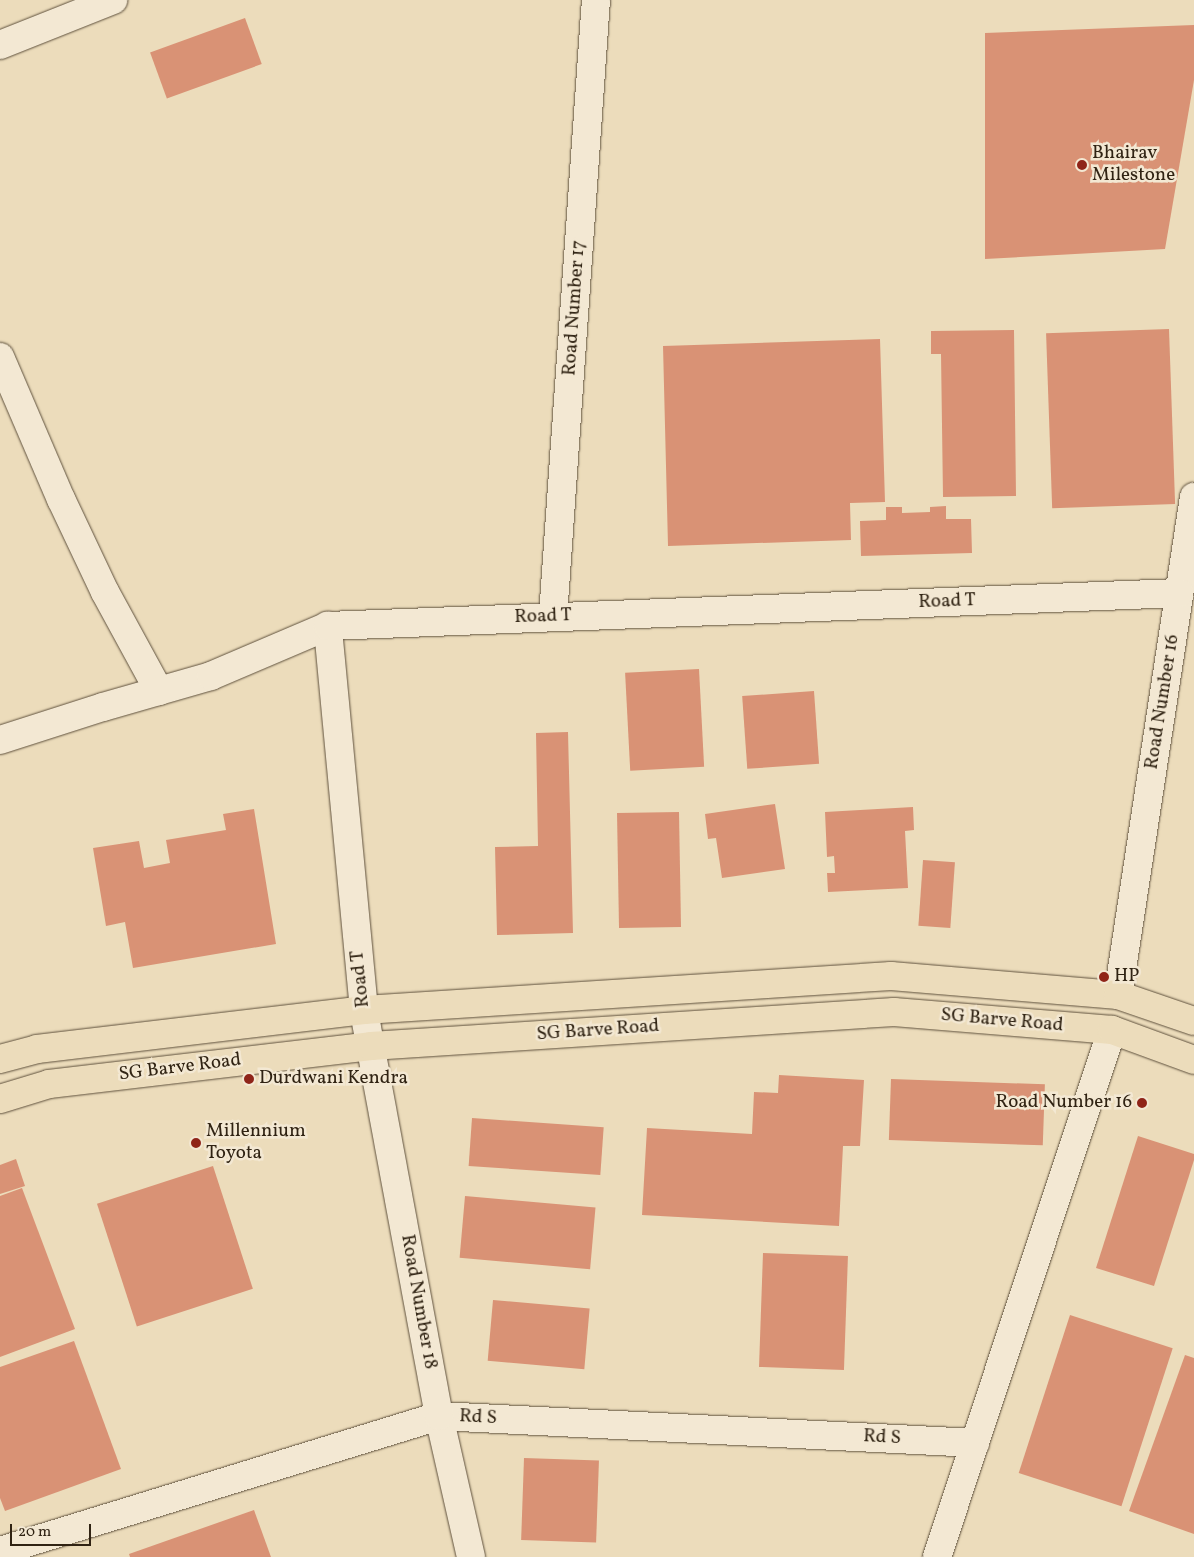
<!DOCTYPE html>
<html>
<head>
<meta charset="utf-8">
<style>
	body { margin:0 }
	#map { position:relative; width:1194px; height:1557px; overflow:hidden; background:#ecdcbb; font-family:Vollkorn,serif }
	div>[style] { position:absolute }
	.building>* { inset:0; background:#d99275; transform-origin:0 0 }
	.roads { filter:drop-shadow(0 0 1px #5f513d) drop-shadow(0 0 1px #5f513d) }
	.minor>* { height:28px; margin:-14px; padding:0 14px; transform-origin:14px; border-radius:14px; background:#f3e8d3 }
	.major>* { height:28px; margin:-14px; padding:0 14px; transform-origin:14px; border-radius:14px; background:#ecdcbb }
	.dots>* { width:14px; height:14px; translate:-50% -50%; box-sizing:border-box; border:2px solid #f3e8d3; border-radius:50% }
	span { translate:-50% -50%; white-space:nowrap; text-align:center; line-height:1.15; -webkit-text-stroke:5px #f3e8d3; paint-order:stroke }
	.poi-label { font-size:19px; color:#302313 }
	.left { translate:0 -50%; text-align:left }
	.right { translate:-100% -50%; text-align:right }
	.street-label { font-size:19px; color:#302313 }
	.scale { position:absolute; left:10px; top:1524px; width:81px; height:22px; box-sizing:border-box; border:2px solid #302313; border-top:0; padding-left:6px; font-size:15px; line-height:18px; white-space:nowrap; color:#302313; -webkit-text-stroke:4px #f3e8d3; paint-order:stroke }
</style>
</head>
<body>
<div id="map">
	<div class="building">
		<div style="left:245px;top:18px;width:49px;height:101px;rotate:70deg"></div>
		<div style="clip-path:polygon(1194px 25px,1194px 80px,1165px 249px,985px 259px,985px 33px)"></div>
		<div style="left:1169px;top:329px;width:175px;height:123px;rotate:88deg"></div>
		<div style="clip-path:polygon(1014px 330px,1016px 496px,943px 497px,941px 354px,931px 354px,931px 331px)"></div>
		<div style="clip-path:polygon(880px 339px,885px 502px,850px 503px,851px 540px,668px 546px,663px 346px)"></div>
		<div style="clip-path:polygon(946px 506px,946px 519px,971px 519px,972px 553px,861px 556px,860px 521px,886px 520px,886px 507px,902px 507px,902px 513px,930px 512px,930px 507px)"></div>
		<div style="left:699px;top:669px;width:98px;height:74px;rotate:87deg"></div>
		<div style="left:814px;top:691px;width:73px;height:72px;rotate:86deg"></div>
		<div style="clip-path:polygon(568px 732px,573px 933px,497px 935px,495px 847px,538px 846px,536px 733px)"></div>
		<div style="clip-path:polygon(775px 804px,785px 869px,722px 878px,716px 838px,708px 839px,705px 814px)"></div>
		<div style="clip-path:polygon(913px 807px,914px 830px,905px 831px,908px 888px,828px 892px,827px 873px,835px 873px,834px 856px,827px 857px,825px 812px)"></div>
		<div style="clip-path:polygon(254px 809px,276px 944px,133px 968px,125px 922px,106px 926px,93px 848px,139px 841px,144px 868px,170px 863px,166px 840px,226px 830px,223px 814px)"></div>
		<div style="left:679px;top:812px;width:115px;height:62px;rotate:89deg"></div>
		<div style="left:923px;top:860px;width:32px;height:66px;rotate:4deg"></div>
		<div style="clip-path:polygon(779px 1075px,864px 1080px,860px 1146px,843px 1146px,839px 1226px,642px 1215px,647px 1128px,752px 1134px,754px 1092px,778px 1093px)"></div>
		<div style="left:891px;top:1079px;width:154px;height:61px;rotate:2deg"></div>
		<div style="left:472px;top:1118px;width:132px;height:48px;rotate:4deg"></div>
		<div style="clip-path:polygon(1138px 1136px,1194px 1154px,1194px 1160px,1154px 1286px,1096px 1268px)"></div>
		<div style="clip-path:polygon(16px 1159px,25px 1186px,0 1194px,0 1165px)"></div>
		<div style="left:213px;top:1166px;width:129px;height:122px;rotate:72deg"></div>
		<div style="clip-path:polygon(22px 1188px,75px 1329px,0 1357px,0 1196px)"></div>
		<div style="left:465px;top:1196px;width:131px;height:62px;rotate:5deg"></div>
		<div style="left:763px;top:1253px;width:85px;height:114px;rotate:2deg"></div>
		<div style="left:493px;top:1300px;width:97px;height:61px;rotate:5deg"></div>
		<div style="left:1070px;top:1315px;width:108px;height:166px;rotate:18deg"></div>
		<div style="clip-path:polygon(74px 1341px,121px 1469px,5px 1511px,0 1498px,0 1367px)"></div>
		<div style="clip-path:polygon(1185px 1355px,1194px 1358px,1194px 1534px,1129px 1511px)"></div>
		<div style="left:524px;top:1458px;width:75px;height:82px;rotate:2deg"></div>
		<div style="clip-path:polygon(254px 1510px,271px 1557px,130px 1557px,129px 1554px)"></div>
	</div>
	<div class="roads">
		<div class="minor">
			<div style="left:0;top:45px;width:122px;rotate:-21.7deg"></div>
			<div style="left:0;top:357px;width:155px;rotate:66.8deg"></div>
			<div style="left:61px;top:499px;width:103px;rotate:64.7deg"></div>
			<div style="left:105px;top:592px;width:113px;rotate:61.4deg"></div>
			<div style="left:553px;top:616px;width:617px;rotate:-86.01deg"></div>
			<div style="left:0;top:740px;width:108px;rotate:-17.8deg"></div>
			<div style="left:103px;top:707px;width:112px;rotate:-16deg"></div>
			<div style="left:211px;top:676px;width:127px;rotate:-23.1deg"></div>
			<div style="left:1118px;top:995px;width:504px;rotate:-81.32deg"></div>
			<div style="left:0;top:1551px;width:459px;rotate:-17.1deg"></div>
			<div style="left:439px;top:1416px;width:537px;rotate:2.88deg"></div>
			<div style="left:471px;top:1557px;width:145px;rotate:-102.8deg"></div>
			<div style="left:439px;top:1416px;width:413px;rotate:-100.5deg"></div>
			<div style="left:364px;top:1010px;width:386px;rotate:-95.4deg"></div>
			<div style="left:328px;top:626px;width:852px;rotate:-2.22deg"></div>
			<div style="left:937px;top:1557px;width:555px;rotate:-71.63deg"></div>
		</div>
		<div class="major">
			<div style="left:0;top:1059px;width:38px;rotate:-15deg"></div>
			<div style="left:37px;top:1049px;width:329px;rotate:-6.8deg"></div>
			<div style="left:364px;top:1010px;width:528px;rotate:-3.69deg"></div>
			<div style="left:891px;top:976px;width:228px;rotate:4.8deg"></div>
			<div style="left:1118px;top:995px;width:80px;rotate:18.9deg"></div>
			<div style="left:0;top:1099px;width:51px;rotate:-17deg"></div>
			<div style="left:49px;top:1084px;width:324px;rotate:-6.7deg"></div>
			<div style="left:371px;top:1046px;width:524px;rotate:-3.72deg"></div>
			<div style="left:894px;top:1012px;width:219px;rotate:4.7deg"></div>
			<div style="left:1112px;top:1030px;width:87px;rotate:20.1deg"></div>
		</div>
	</div>
	<div class="dots">
		<div style="left:1082px;top:165px;background:#8f2418"></div>
		<div style="left:1104px;top:977px;background:#8f2418"></div>
		<div style="left:249px;top:1079px;background:#8f2418"></div>
		<div style="left:1142px;top:1103px;background:#8f2418"></div>
		<div style="left:196px;top:1143px;background:#8f2418"></div>
	</div>
	<div class="poi-label">
		<span class="left" style="left:1092px;top:165px">Bhairav<br>Milestone</span>
		<span class="left" style="left:1114px;top:977px">HP</span>
		<span class="left" style="left:259px;top:1079px">Durdwani Kendra</span>
		<span class="right" style="left:1132px;top:1103px">Road Number 16</span>
		<span class="left" style="left:206px;top:1143px">Millennium<br>Toyota</span>
	</div>
	<div class="street-label">
		<span style="left:575px;top:308px;rotate:-86deg">Road Number 17</span>
		<span style="left:947px;top:602px;rotate:-2deg">Road T</span>
		<span style="left:543px;top:617px;rotate:-2deg">Road T</span>
		<span style="left:1163px;top:702px;rotate:-81deg">Road Number 16</span>
		<span style="left:361px;top:979px;rotate:-96deg">Road T</span>
		<span style="left:1002px;top:1021px;rotate:5deg">SG Barve Road</span>
		<span style="left:598px;top:1031px;rotate:-4deg">SG Barve Road</span>
		<span style="left:180px;top:1068px;rotate:-7deg">SG Barve Road</span>
		<span style="left:418px;top:1302px;rotate:80deg">Road Number 18</span>
		<span style="left:478px;top:1418px;rotate:3deg">Rd S</span>
		<span style="left:882px;top:1438px;rotate:3deg">Rd S</span>
	</div>
	<div class="scale">20 m</div>
</div>
</body>
</html>
